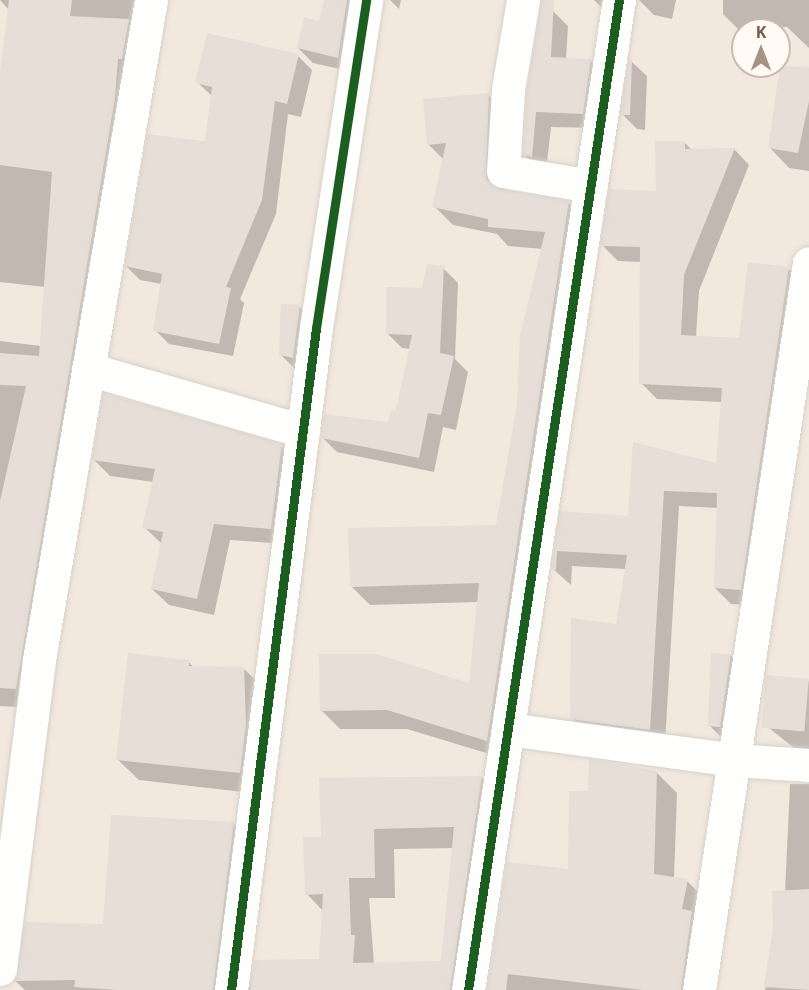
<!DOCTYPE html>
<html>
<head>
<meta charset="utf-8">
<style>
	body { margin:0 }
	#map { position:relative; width:809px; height:990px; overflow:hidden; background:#f9f5f0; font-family:"Open Sans",sans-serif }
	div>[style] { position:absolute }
	.residential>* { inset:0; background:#f2e8de }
	.shadow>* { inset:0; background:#0003 }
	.building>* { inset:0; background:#e6ded7; transform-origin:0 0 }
	.roads { filter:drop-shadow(0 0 2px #d7d1cb) drop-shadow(0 0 2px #d7d1cb) }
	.minor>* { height:33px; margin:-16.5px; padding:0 16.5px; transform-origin:16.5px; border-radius:16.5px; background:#fefefd }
	.cycleway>* { height:9px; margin:-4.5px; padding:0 4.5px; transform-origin:4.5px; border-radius:4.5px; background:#1b5e20 }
	span { translate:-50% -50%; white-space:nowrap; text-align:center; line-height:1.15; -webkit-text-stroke:4.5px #fffaf3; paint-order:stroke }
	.north { position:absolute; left:731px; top:18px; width:60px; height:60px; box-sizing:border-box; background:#fffaf3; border:2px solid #cabbb1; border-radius:50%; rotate:0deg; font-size:16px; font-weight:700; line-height:24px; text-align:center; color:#7a5c4d }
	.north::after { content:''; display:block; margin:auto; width:21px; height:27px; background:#a69286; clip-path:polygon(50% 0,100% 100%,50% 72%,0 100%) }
</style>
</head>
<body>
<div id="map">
	<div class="residential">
		<div style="clip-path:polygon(evenodd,0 0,809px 0,809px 990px,0 990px,0 0,743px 30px,779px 30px,779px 66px,743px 66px,743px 30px)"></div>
	</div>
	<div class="shadow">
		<div style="clip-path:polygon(0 0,158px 0,36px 708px,0 706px,0 341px,41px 346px,45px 287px,0 282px,0 84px,9px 10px)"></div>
		<div style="clip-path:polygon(326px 0,375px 0,353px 72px,313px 63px,298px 48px,321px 23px)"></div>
		<div style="clip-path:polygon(390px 0,401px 0,399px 9px)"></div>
		<div style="clip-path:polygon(594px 0,624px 0,617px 9px,600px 6px)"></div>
		<div style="clip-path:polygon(639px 0,676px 0,672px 19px,654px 15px)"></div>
		<div style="clip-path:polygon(723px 0,809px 0,809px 48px,787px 27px,738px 29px,723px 14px)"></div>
		<div style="clip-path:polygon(553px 11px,568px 26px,566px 59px,590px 60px,605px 75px,597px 128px,551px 127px,546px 171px,539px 170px,524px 155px)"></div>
		<div style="clip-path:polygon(298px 56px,312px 70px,301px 117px,288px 114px,276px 214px,240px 299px,244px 303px,233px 356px,169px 344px,155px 330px,162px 284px,140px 280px,126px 266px,206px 143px,212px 96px,197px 82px)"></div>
		<div style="clip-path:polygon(632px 62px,647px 76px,645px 130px,637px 129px,622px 114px)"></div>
		<div style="clip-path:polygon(809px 68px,809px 171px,789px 168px,770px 148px)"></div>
		<div style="clip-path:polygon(488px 95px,507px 113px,505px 192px,569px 203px,588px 222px,506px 759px,407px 729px,340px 729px,321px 710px,470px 685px,479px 602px,370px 605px,351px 586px,498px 526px,498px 512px,502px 512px,543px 249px,508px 246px,497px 234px,453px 225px,434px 206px,444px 160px,429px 145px)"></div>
		<div style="clip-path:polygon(684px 142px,692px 150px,734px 149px,749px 165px,699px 291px,696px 337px,741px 339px,789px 269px,804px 284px,756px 605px,731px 604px,715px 588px,718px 508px,679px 506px,665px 744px,587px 734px,572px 718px,617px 625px,626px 569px,572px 566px,571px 585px,553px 569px,561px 513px,630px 518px,634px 444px,717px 465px,722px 402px,657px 399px,641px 383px,642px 262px,618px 261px,602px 245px,658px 193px)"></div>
		<div style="clip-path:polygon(443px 268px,458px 283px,455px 359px,468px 372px,456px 430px,443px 427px,434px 472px,337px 452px,322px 437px,390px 424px,398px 412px,411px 349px,402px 348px,387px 333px)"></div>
		<div style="clip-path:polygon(282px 306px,300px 307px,315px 322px,295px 369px,280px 354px)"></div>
		<div style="clip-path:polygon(281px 446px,298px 462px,287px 544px,230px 540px,214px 615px,169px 605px,152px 589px,162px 544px,144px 527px,154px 482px,110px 476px,94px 460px)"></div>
		<div style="clip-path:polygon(730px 655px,745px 670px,724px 740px,709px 725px)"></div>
		<div style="clip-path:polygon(189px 662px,194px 668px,243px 668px,265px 689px,261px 794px,139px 780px,117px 759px)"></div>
		<div style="clip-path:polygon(809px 681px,809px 760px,769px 728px)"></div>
		<div style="clip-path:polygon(656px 772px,677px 793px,674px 879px,687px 881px,707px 901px,705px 990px,488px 990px,570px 870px,590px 793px)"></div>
		<div style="clip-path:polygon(evenodd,481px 777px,502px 798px,472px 990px,249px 990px,255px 962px,320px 960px,323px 911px,307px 894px,322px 838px,481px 777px,454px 848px,442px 962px,374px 964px,369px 898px,395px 898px,394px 849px,454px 848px)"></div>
		<div style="clip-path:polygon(790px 784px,809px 784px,809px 990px,765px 990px,775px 927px,785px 892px)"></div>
		<div style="clip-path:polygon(233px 823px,252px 842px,235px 990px,25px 990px,15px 981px,105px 925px)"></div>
	</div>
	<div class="building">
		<div style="clip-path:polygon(9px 0,72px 0,70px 16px,129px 19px,122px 59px,118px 59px,115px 98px,16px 689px,0 688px,0 501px,26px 386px,0 385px,0 353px,39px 356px,52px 172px,0 165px,0 72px)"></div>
		<div style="clip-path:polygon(324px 0,347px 0,338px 58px,297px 48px,304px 17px,319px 21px)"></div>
		<div style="clip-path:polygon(541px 0,554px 0,551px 57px,591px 59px,583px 114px,536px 112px,532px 157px,523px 155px,527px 92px)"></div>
		<div style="clip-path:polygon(207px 33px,299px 54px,287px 104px,275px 101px,262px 200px,226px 287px,231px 288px,219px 344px,153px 331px,162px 274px,125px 266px,147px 134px,205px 141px,212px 87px,195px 83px)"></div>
		<div style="clip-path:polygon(629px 60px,632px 60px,630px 115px,620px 115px)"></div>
		<div style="clip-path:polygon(780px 66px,809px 67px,809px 101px,798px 153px,768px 148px)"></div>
		<div style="clip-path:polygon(489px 93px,486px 179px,500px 189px,569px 201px,487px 741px,387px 710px,320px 711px,319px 654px,376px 654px,469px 683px,479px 583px,350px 587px,348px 528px,496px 525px,517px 404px,520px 336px,545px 232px,488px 227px,488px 219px,432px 207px,446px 143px,427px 145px,423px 99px)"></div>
		<div style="clip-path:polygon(655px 141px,685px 141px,685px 149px,735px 148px,684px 275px,681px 335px,739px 338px,748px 262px,789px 267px,741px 590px,714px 588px,717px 493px,664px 491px,650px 730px,570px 719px,571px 618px,616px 624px,627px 555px,557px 551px,556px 570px,551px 569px,560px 511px,628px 516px,633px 442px,716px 463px,722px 388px,639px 384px,640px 247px,600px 246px,609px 189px,656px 191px)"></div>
		<div style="clip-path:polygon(427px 264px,444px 266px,440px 353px,454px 356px,441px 415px,428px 413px,419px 458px,321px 438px,324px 414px,388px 422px,391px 409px,396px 410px,412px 335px,386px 334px,386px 287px,422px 288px)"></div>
		<div style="clip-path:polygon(281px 304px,300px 305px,293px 358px,279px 355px)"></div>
		<div style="clip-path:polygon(103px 393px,282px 444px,271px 529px,214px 524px,197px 599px,151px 589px,163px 532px,142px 528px,155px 469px,92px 460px)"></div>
		<div style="clip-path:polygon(128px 653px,189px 660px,189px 666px,244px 667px,246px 724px,240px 773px,116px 760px)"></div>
		<div style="clip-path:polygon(711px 653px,731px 654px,720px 727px,708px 726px)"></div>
		<div style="left:766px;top:675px;width:43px;height:53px;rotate:5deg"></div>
		<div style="clip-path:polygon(589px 759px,657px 771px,654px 874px,688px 879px,682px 909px,692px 911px,681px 990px,643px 990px,508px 974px,506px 990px,487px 990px,507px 862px,568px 869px,569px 791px,588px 791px)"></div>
		<div style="clip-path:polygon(evenodd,482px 776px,450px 990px,250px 990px,254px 960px,319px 959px,323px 894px,305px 895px,303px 837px,321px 837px,319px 778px,482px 776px,454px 827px,441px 961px,353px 963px,355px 935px,351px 935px,349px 878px,375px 878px,374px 829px,454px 827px)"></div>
		<div style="clip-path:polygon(111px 815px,234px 822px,213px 990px,116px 990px,74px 987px,75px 980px,14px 981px,25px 922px,103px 924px)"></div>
		<div style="clip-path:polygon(809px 889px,809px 990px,764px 987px,773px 927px,772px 891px)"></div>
	</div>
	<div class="roads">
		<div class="minor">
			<div style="left:523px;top:0;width:91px;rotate:99.5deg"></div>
			<div style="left:508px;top:90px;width:81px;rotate:93.5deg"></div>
			<div style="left:503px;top:171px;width:89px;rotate:9.7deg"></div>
			<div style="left:88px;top:369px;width:224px;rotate:16.1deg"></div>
			<div style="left:508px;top:729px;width:228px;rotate:7.8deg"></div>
			<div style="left:734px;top:760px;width:75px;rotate:3.8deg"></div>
			<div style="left:0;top:969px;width:311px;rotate:-82.8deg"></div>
			<div style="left:39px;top:660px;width:669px;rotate:-80.37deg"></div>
			<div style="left:231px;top:990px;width:667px;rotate:-82.68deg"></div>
			<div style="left:316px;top:328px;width:332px;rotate:-81.3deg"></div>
			<div style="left:468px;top:990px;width:1001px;rotate:-81.33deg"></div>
			<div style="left:699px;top:990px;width:735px;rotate:-81.4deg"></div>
		</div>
	</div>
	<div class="cycleway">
		<div style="left:231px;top:990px;width:667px;rotate:-82.68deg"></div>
		<div style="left:316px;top:328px;width:332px;rotate:-81.3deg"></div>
		<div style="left:468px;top:990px;width:1001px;rotate:-81.33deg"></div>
	</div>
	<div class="north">K</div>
</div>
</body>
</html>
